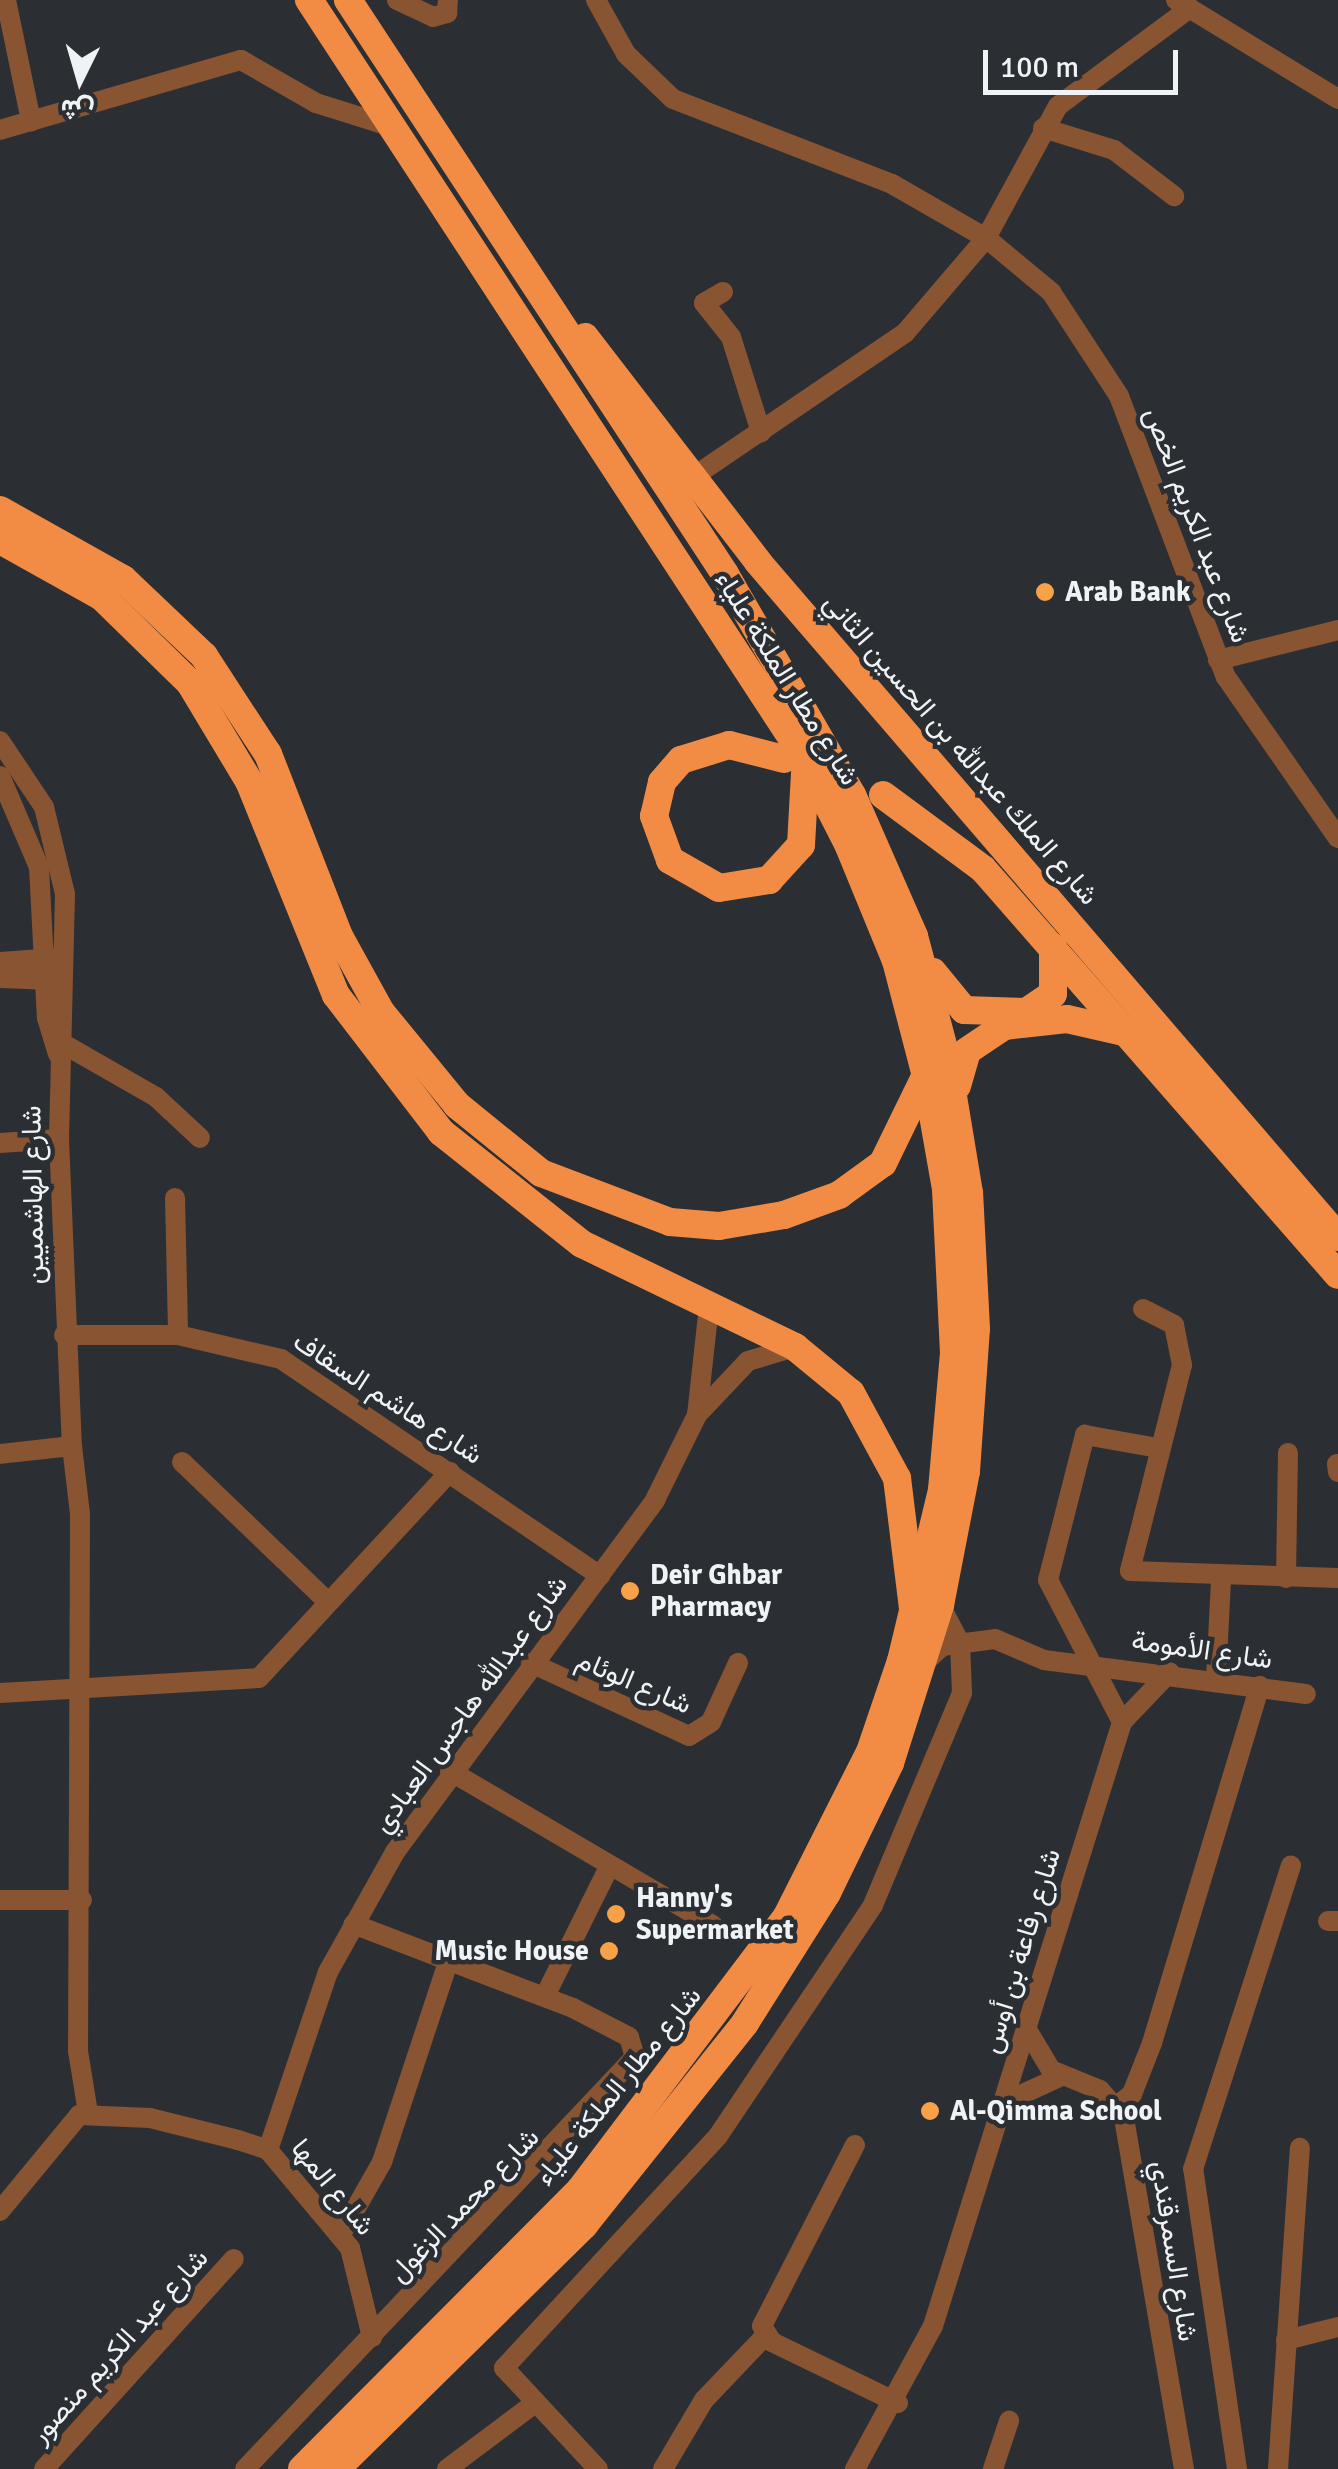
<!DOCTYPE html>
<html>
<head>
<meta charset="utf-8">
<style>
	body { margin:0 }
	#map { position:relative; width:1338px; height:2469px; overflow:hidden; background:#2b2f33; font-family:Signika,Vazirmatn,sans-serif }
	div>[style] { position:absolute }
	.minor>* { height:20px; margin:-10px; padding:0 10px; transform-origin:10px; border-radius:10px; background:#885432 }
	.highway>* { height:28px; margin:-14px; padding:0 14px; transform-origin:14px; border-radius:14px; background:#f28c45 }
	.dots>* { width:28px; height:28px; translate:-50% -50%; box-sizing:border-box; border:5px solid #2b2f33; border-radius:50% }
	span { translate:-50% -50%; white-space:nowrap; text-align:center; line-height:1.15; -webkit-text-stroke:9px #2b2f33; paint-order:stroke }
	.street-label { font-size:28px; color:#f0f3f6 }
	.poi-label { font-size:28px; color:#f0f3f6; font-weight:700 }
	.left { translate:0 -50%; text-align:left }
	.right { translate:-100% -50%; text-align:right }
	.north { position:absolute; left:30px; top:30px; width:100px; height:100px; -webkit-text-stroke:8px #2b2f33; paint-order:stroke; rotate:185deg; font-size:28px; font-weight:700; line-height:40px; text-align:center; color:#f0f3f6 }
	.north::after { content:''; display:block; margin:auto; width:35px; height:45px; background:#f0f3f6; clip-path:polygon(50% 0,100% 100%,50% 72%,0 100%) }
	.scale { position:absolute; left:983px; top:50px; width:195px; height:45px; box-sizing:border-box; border:5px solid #f0f3f6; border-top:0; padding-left:12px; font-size:30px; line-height:35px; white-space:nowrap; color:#f0f3f6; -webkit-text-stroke:8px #2b2f33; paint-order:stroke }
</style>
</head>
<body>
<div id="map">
	<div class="minor">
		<div style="left:6px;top:0;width:124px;rotate:78.3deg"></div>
		<div style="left:397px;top:0;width:40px;rotate:25deg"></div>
		<div style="left:433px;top:17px;width:15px;rotate:-16deg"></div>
		<div style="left:447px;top:13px;width:13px;rotate:-86deg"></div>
		<div style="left:596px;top:0;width:62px;rotate:60.9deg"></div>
		<div style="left:626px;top:54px;width:65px;rotate:43.8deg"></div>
		<div style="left:673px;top:99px;width:235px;rotate:21.2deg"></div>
		<div style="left:892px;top:184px;width:108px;rotate:29.9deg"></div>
		<div style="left:986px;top:238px;width:85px;rotate:39.7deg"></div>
		<div style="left:1051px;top:292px;width:124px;rotate:56.8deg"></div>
		<div style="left:1119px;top:396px;width:301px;rotate:69.2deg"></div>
		<div style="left:1226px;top:677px;width:196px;rotate:55.2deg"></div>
		<div style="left:1176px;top:0;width:190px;rotate:31.4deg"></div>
		<div style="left:1043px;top:128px;width:74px;rotate:17.2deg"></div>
		<div style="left:1114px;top:150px;width:76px;rotate:37.5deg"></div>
		<div style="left:0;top:130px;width:251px;rotate:-16.2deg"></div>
		<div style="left:241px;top:60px;width:86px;rotate:29.8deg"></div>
		<div style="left:316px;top:103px;width:70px;rotate:17.4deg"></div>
		<div style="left:723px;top:292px;width:22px;rotate:150deg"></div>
		<div style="left:704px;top:303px;width:43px;rotate:51.5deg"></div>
		<div style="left:731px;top:337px;width:100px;rotate:72.5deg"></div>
		<div style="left:693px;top:477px;width:256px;rotate:-34.2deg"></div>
		<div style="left:905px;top:333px;width:125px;rotate:-49.5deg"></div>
		<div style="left:986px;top:238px;width:150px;rotate:-61.4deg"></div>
		<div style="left:1058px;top:106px;width:164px;rotate:-36.6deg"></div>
		<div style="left:1218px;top:660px;width:124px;rotate:-14deg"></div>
		<div style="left:0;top:741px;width:79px;rotate:56.3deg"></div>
		<div style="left:44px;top:807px;width:89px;rotate:76.4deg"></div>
		<div style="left:65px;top:894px;width:245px;rotate:91.4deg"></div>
		<div style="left:59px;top:1139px;width:307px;rotate:87.6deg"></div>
		<div style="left:72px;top:1446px;width:72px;rotate:173.7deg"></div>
		<div style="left:0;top:776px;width:99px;rotate:66.8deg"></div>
		<div style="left:39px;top:867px;width:151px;rotate:87deg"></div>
		<div style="left:47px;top:1018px;width:38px;rotate:73deg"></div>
		<div style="left:0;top:962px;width:55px;rotate:-4.2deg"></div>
		<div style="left:0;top:978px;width:53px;rotate:2.2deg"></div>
		<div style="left:53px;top:1038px;width:119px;rotate:29.8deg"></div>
		<div style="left:156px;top:1097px;width:60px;rotate:43deg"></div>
		<div style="left:0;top:1143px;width:59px;rotate:-3.9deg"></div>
		<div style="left:175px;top:1198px;width:137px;rotate:88.7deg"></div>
		<div style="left:1143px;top:1309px;width:35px;rotate:27deg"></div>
		<div style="left:1174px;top:1325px;width:41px;rotate:78.7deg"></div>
		<div style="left:1182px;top:1365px;width:212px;rotate:104.2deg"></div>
		<div style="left:1130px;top:1571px;width:208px;rotate:1.9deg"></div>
		<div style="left:64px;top:1335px;width:114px"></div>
		<div style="left:178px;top:1335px;width:106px;rotate:13.1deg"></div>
		<div style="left:281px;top:1359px;width:386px;rotate:34.2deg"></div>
		<div style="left:697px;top:1415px;width:74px;rotate:-46.6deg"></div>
		<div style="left:748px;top:1361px;width:49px;rotate:-16.6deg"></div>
		<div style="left:72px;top:1446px;width:68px;rotate:83.3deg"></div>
		<div style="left:80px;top:1514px;width:537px;rotate:90.21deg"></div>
		<div style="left:78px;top:2051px;width:63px;rotate:80.8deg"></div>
		<div style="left:182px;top:1462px;width:201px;rotate:43.8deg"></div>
		<div style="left:1337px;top:1464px;width:8px;rotate:83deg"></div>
		<div style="left:1286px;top:1578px;width:125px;rotate:-89.1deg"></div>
		<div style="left:531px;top:1663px;width:174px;rotate:24.8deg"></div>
		<div style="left:689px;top:1736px;width:26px;rotate:-32deg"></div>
		<div style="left:711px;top:1722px;width:65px;rotate:-65.4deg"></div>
		<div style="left:924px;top:1663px;width:25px;rotate:-43deg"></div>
		<div style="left:942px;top:1646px;width:53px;rotate:-7.5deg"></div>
		<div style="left:995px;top:1639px;width:53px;rotate:23.2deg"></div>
		<div style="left:1044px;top:1660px;width:264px;rotate:7.4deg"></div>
		<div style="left:1216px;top:1679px;width:100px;rotate:-87.1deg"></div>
		<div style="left:0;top:1693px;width:259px;rotate:-3.3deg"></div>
		<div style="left:259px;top:1678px;width:281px;rotate:-47.2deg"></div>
		<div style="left:1122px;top:1722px;width:160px;rotate:-117.5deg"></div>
		<div style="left:1048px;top:1580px;width:150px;rotate:-75.7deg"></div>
		<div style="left:1085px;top:1435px;width:74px;rotate:10.1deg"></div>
		<div style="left:450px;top:1771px;width:305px;rotate:30.4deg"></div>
		<div style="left:0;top:1900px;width:82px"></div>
		<div style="left:1328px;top:1921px;width:10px"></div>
		<div style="left:545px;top:1996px;width:146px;rotate:-63.6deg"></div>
		<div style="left:1026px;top:2028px;width:49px;rotate:59.2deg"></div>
		<div style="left:1051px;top:2070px;width:53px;rotate:22.2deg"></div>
		<div style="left:1100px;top:2090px;width:37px;rotate:49deg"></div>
		<div style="left:1124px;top:2118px;width:356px;rotate:80.3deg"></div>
		<div style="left:1001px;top:2104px;width:67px;rotate:-24.7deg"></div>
		<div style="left:1118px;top:2105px;width:18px;rotate:-38deg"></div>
		<div style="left:1132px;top:2094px;width:55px;rotate:-68.6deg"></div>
		<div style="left:1152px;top:2043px;width:373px;rotate:-73.2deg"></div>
		<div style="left:855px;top:2145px;width:203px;rotate:117.2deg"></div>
		<div style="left:762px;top:2326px;width:19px;rotate:58deg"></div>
		<div style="left:772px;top:2342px;width:140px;rotate:25.8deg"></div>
		<div style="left:268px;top:2150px;width:188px;rotate:-71.4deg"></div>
		<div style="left:328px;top:1972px;width:137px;rotate:-60.8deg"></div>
		<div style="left:395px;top:1852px;width:438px;rotate:-53.5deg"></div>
		<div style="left:655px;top:1500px;width:95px;rotate:-63.7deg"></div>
		<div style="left:697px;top:1415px;width:109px;rotate:-83.7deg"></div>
		<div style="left:0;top:2211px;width:124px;rotate:-50.5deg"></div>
		<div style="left:79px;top:2115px;width:71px;rotate:2.4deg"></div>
		<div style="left:150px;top:2118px;width:91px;rotate:14deg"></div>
		<div style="left:238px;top:2140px;width:32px;rotate:18deg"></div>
		<div style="left:268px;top:2150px;width:128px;rotate:50.1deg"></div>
		<div style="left:350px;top:2248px;width:92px;rotate:76.1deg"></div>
		<div style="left:340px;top:2236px;width:85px;rotate:-60.4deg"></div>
		<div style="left:382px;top:2162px;width:211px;rotate:-71.7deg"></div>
		<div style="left:1286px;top:2340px;width:54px;rotate:-14deg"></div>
		<div style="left:44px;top:2469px;width:283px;rotate:-47.9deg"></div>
		<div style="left:245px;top:2469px;width:567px;rotate:-46.57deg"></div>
		<div style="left:635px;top:2057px;width:21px;rotate:-107deg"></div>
		<div style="left:629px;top:2037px;width:63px;rotate:-152.6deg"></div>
		<div style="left:573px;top:2008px;width:235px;rotate:-159.1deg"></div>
		<div style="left:447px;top:2469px;width:110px;rotate:-36.9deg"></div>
		<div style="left:598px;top:2469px;width:138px;rotate:-132.9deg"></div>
		<div style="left:504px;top:2368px;width:316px;rotate:-47.3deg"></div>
		<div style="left:718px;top:2136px;width:278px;rotate:-56.1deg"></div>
		<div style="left:873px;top:1905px;width:230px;rotate:-67.2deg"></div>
		<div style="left:962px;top:1693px;width:50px;rotate:-92.3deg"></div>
		<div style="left:960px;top:1643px;width:43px;rotate:-117.8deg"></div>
		<div style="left:663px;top:2469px;width:80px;rotate:-59.3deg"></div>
		<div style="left:704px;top:2400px;width:88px;rotate:-46.4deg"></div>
		<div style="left:855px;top:2469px;width:163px;rotate:-61.4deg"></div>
		<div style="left:933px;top:2326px;width:633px;rotate:-72.62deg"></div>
		<div style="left:1122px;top:1722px;width:69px;rotate:-46.2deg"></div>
		<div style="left:993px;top:2469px;width:51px;rotate:-71.6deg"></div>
		<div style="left:1237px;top:2469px;width:303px;rotate:-98.3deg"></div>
		<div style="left:1193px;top:2169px;width:319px;rotate:-72.1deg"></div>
		<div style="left:1278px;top:2469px;width:322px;rotate:-86.1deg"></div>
	</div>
	<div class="highway">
		<div style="left:585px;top:337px;width:284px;rotate:52.4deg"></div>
		<div style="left:758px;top:562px;width:890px;rotate:49.33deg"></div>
		<div style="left:0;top:510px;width:141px;rotate:29.3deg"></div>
		<div style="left:123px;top:579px;width:112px;rotate:43.5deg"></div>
		<div style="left:204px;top:656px;width:117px;rotate:56.9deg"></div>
		<div style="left:268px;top:754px;width:195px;rotate:68.7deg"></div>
		<div style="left:339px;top:936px;width:87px;rotate:61.1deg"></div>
		<div style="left:381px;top:1012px;width:120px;rotate:50.7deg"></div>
		<div style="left:457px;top:1105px;width:108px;rotate:39deg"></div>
		<div style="left:541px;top:1173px;width:138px;rotate:20.8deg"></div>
		<div style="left:670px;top:1222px;width:49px;rotate:4.7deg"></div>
		<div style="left:719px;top:1226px;width:66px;rotate:-9.6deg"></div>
		<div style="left:784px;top:1215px;width:59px;rotate:-20deg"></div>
		<div style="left:839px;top:1195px;width:54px;rotate:-36deg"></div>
		<div style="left:883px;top:1163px;width:96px;rotate:-64deg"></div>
		<div style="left:0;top:540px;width:117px;rotate:29.2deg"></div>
		<div style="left:102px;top:597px;width:123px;rotate:44.3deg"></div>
		<div style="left:190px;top:683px;width:114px;rotate:59deg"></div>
		<div style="left:249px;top:781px;width:231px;rotate:67.9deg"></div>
		<div style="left:336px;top:995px;width:173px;rotate:52.5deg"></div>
		<div style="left:441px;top:1132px;width:180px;rotate:38.5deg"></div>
		<div style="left:582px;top:1244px;width:237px;rotate:25.8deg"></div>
		<div style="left:795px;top:1347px;width:72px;rotate:39.4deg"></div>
		<div style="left:851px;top:1393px;width:97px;rotate:61.6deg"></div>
		<div style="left:897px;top:1478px;width:131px;rotate:83deg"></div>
		<div style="left:784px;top:759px;width:57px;rotate:-165.7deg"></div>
		<div style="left:729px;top:745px;width:50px;rotate:162.6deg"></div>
		<div style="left:681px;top:760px;width:29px;rotate:131deg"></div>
		<div style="left:662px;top:782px;width:35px;rotate:103deg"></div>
		<div style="left:654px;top:816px;width:47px;rotate:70deg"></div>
		<div style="left:670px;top:860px;width:56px;rotate:29.7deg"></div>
		<div style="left:719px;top:888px;width:51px;rotate:-9.1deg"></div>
		<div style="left:769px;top:880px;width:47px;rotate:-47.6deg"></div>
		<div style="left:801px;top:845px;width:72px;rotate:-86.8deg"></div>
		<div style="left:883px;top:795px;width:124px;rotate:36.5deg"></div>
		<div style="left:983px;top:869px;width:539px;rotate:48.83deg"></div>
		<div style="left:933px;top:972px;width:49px;rotate:50.8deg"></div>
		<div style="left:964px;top:1010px;width:62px;rotate:1.8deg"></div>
		<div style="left:1026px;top:1012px;width:32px;rotate:-34deg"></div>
		<div style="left:1053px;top:994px;width:47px;rotate:-90deg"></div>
		<div style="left:957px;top:1086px;width:36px;rotate:-74deg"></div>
		<div style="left:967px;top:1051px;width:45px;rotate:-34deg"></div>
		<div style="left:1004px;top:1026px;width:63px;rotate:-6.3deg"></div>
		<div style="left:1067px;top:1019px;width:63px;rotate:12.9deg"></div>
		<div style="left:302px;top:2469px;width:394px;rotate:-45.1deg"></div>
		<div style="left:580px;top:2190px;width:343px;rotate:-52.9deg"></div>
		<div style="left:787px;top:1916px;width:184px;rotate:-63.2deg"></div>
		<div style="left:870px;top:1752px;width:96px;rotate:-71.2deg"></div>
		<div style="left:901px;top:1661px;width:176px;rotate:-76.5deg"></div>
		<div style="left:942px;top:1490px;width:138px;rotate:-85deg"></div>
		<div style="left:954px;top:1353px;width:164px;rotate:-92.8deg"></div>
		<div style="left:946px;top:1189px;width:115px;rotate:-100deg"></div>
		<div style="left:926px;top:1076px;width:119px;rotate:-104.6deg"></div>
		<div style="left:896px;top:961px;width:126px;rotate:-112.3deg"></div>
		<div style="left:848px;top:844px;width:103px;rotate:-117.1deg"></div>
		<div style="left:801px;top:752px;width:899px;rotate:-123.19deg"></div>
		<div style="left:336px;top:2469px;width:348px;rotate:-44.5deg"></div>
		<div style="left:584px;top:2225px;width:258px;rotate:-51.4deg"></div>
		<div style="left:745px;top:2023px;width:154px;rotate:-57.8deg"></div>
		<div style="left:827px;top:1893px;width:144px;rotate:-64.1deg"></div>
		<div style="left:890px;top:1763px;width:166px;rotate:-72.4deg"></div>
		<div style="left:940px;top:1605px;width:136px;rotate:-79deg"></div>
		<div style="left:966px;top:1471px;width:142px;rotate:-86deg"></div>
		<div style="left:976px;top:1329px;width:136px;rotate:-92.9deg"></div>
		<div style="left:969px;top:1193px;width:135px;rotate:-99.4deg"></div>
		<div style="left:947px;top:1060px;width:128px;rotate:-104.9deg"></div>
		<div style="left:914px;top:936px;width:154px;rotate:-113.7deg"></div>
		<div style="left:852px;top:795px;width:255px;rotate:-119.9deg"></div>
		<div style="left:725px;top:574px;width:687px;rotate:-123.3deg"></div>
	</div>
	<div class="dots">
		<div style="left:1045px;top:592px;background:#f7a149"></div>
		<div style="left:630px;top:1591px;background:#f7a149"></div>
		<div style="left:616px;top:1914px;background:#f7a149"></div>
		<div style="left:609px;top:1951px;background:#f7a149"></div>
		<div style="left:930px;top:2111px;background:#f7a149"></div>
	</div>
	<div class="street-label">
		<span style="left:1197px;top:525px;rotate:69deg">شارع عبد الكريم الخص</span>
		<span style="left:787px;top:678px;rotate:58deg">شارع مطار الملكة علياء</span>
		<span style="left:961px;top:749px;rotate:49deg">شارع الملك عبدالله بن الحسين الثاني</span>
		<span style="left:33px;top:1195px;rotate:-91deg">شارع الهاشميين</span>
		<span style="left:388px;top:1398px;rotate:33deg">شارع هاشم السقاف</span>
		<span style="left:1202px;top:1650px;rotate:8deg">شارع الأمومة</span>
		<span style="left:634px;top:1682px;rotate:23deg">شارع الوئام</span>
		<span style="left:470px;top:1704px;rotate:-54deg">شارع عبدالله هاجس العبادي</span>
		<span style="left:1021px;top:1951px;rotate:-73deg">شارع رفاعة بن أوس</span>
		<span style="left:618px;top:2086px;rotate:-51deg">شارع مطار الملكة علياء</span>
		<span style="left:333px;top:2187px;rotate:51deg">شارع المها</span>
		<span style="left:464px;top:2205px;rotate:-46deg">شارع محمد الزغول</span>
		<span style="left:1174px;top:2251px;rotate:81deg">شارع السمرقندي</span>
		<span style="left:119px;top:2346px;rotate:-48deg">شارع عبد الكريم منصور</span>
	</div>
	<div class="poi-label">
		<span class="left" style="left:1065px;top:592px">Arab Bank</span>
		<span class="left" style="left:650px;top:1591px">Deir Ghbar<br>Pharmacy</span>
		<span class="left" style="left:636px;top:1914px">Hanny's<br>Supermarket</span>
		<span class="right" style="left:589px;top:1951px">Music House</span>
		<span class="left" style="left:950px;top:2111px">Al-Qimma School</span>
	</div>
	<div class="north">ش</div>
	<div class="scale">100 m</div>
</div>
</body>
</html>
